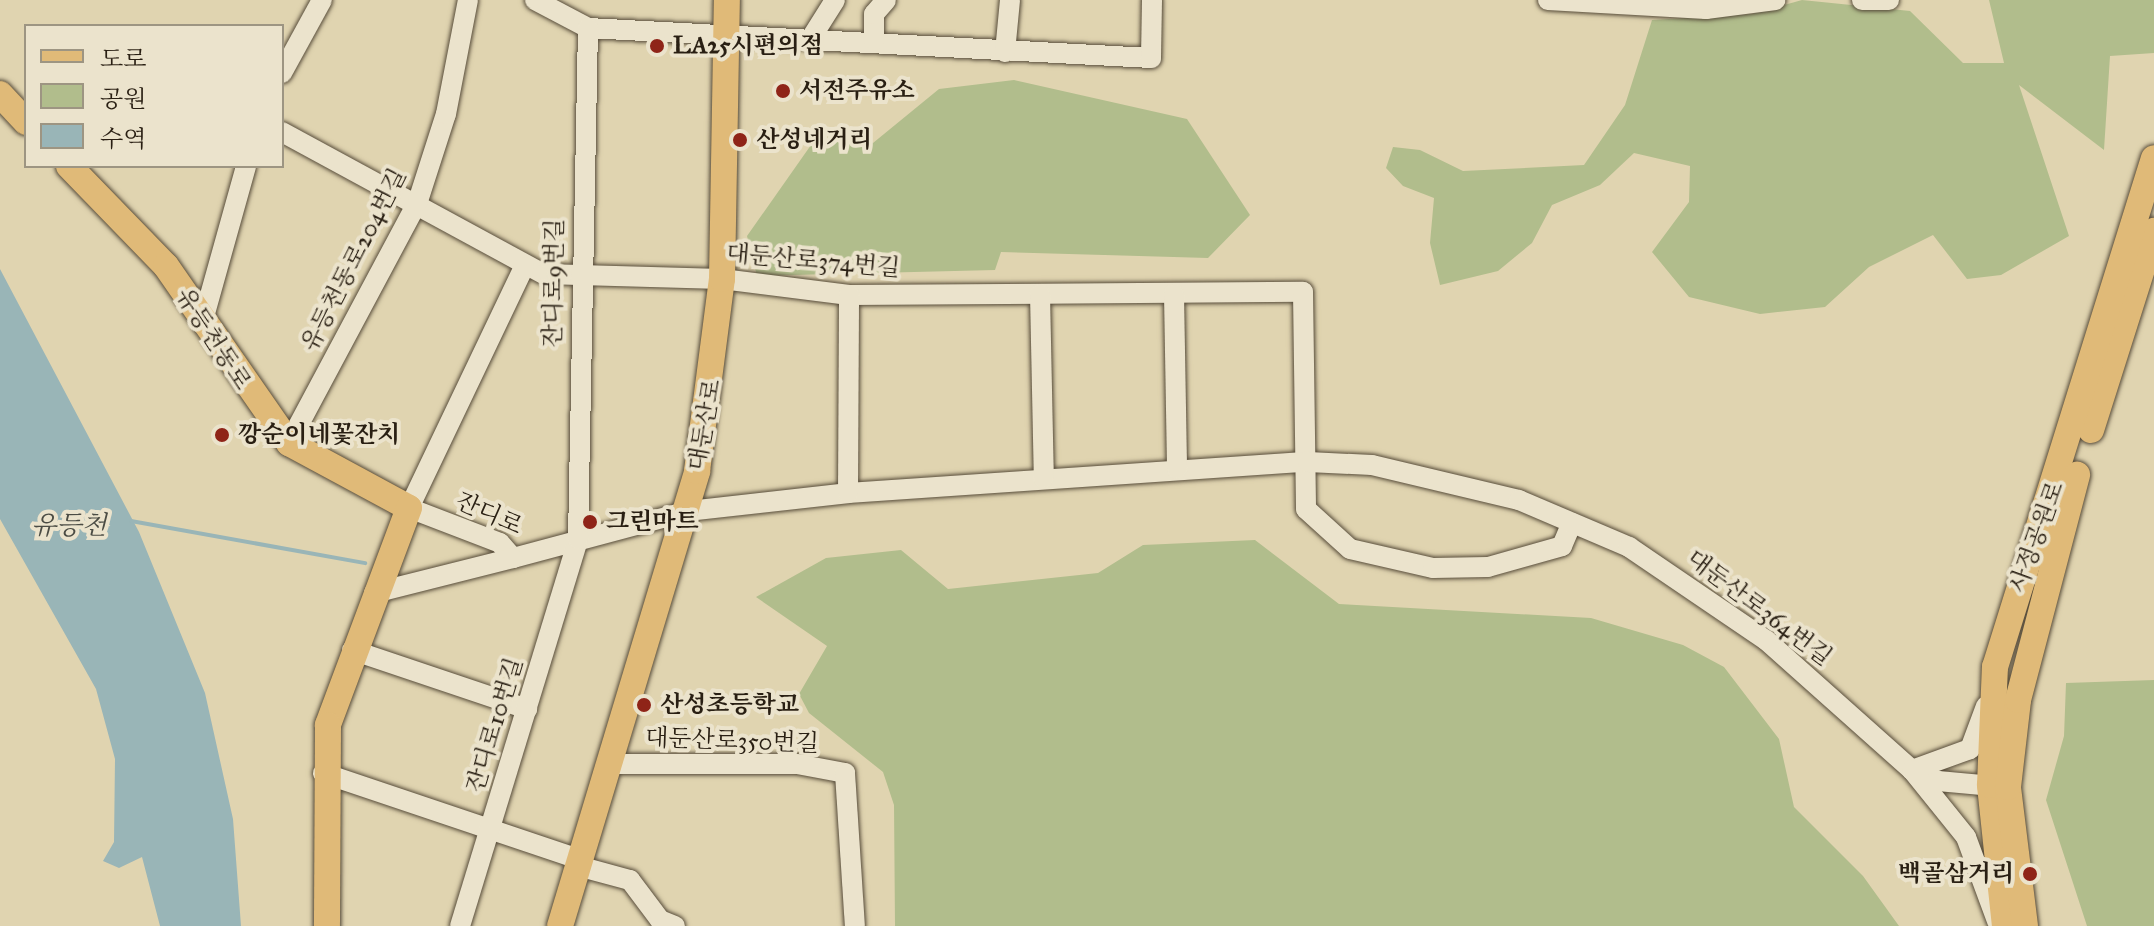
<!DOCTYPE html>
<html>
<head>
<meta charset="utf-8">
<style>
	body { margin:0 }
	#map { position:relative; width:2154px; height:926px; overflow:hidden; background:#e0d4b0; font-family:"IM FELL Great Primer","Noto Serif KR",serif }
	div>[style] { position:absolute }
	.green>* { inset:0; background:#b1bd8c }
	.water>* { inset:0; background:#99b5b7 }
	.stream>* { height:4px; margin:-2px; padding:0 2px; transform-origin:2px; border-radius:2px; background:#99b5b7 }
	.roads { filter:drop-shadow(0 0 2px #574c3a) drop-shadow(0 0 2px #574c3a) }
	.minor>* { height:20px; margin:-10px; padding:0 10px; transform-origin:10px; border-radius:10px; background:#ebe3cc }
	.major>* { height:26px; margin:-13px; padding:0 13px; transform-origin:13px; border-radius:13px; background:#e0ba78 }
	.dots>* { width:22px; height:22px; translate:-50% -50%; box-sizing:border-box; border:4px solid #ebe3cc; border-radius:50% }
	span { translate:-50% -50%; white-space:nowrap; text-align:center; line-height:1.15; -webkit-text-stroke:8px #ebe3cc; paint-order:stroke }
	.poi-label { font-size:24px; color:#291f13; font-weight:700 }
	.left { translate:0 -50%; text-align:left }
	.right { translate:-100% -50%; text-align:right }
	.street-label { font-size:24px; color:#291f13 }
	.water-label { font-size:26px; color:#4b4c44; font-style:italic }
	.legend { position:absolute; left:24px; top:24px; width:260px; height:144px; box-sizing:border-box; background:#ebe3cc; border:2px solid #9d9582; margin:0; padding:10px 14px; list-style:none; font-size:24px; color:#291f13 }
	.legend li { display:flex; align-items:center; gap:16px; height:40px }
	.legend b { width:40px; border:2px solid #9d9582 }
</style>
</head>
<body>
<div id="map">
	<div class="green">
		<div style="clip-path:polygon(1802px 0,1910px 11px,1963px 63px,2004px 63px,1989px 0,2154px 0,2154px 53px,2110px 56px,2104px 150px,2019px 85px,2069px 236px,2001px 275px,1967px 279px,1933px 235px,1869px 267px,1825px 307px,1760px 314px,1689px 297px,1652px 252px,1689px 202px,1690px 166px,1634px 153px,1600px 185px,1552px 205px,1532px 243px,1498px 271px,1440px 285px,1430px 243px,1434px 198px,1403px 186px,1386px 168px,1393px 147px,1420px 150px,1463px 171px,1584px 165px,1625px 105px,1652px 20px,1752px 14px)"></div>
		<div style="clip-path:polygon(1014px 80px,1187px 119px,1250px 215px,1208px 258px,1001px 252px,995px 270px,757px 276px,747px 236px,811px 145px,850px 128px,873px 143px,939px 89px)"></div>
		<div style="clip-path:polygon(1255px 540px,1339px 604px,1591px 618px,1683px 645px,1724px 667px,1779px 739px,1794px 807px,1863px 876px,1899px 926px,895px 926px,894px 805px,883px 772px,809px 713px,799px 694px,827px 646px,756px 597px,826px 558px,901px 550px,948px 589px,1098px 573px,1143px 545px)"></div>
		<div style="clip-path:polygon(2154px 680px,2154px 926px,2087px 926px,2046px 800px,2064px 736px,2066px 683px)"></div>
	</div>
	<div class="water">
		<div style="clip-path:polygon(0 269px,139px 532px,205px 693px,233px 819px,241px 926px,160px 926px,142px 857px,119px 868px,103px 861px,114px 842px,115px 759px,96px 689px,0 519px)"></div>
	</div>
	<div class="stream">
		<div style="left:131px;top:521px;width:238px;rotate:10.2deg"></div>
	</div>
	<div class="roads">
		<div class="minor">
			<div style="left:535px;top:0;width:60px;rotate:27.8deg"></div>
			<div style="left:588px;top:28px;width:564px;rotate:3.05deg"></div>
			<div style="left:1151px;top:58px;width:58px;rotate:-89deg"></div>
			<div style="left:1548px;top:0;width:158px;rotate:3.3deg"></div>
			<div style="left:1706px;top:9px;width:70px;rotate:-7.4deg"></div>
			<div style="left:1862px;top:0;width:27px"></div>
			<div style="left:813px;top:35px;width:41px;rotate:-57.8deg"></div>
			<div style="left:874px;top:40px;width:26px;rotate:-90deg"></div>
			<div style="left:874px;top:14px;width:18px;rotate:-49deg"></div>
			<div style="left:1005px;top:52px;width:52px;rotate:-84.5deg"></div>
			<div style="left:282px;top:73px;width:83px;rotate:-61.3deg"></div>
			<div style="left:282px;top:132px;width:298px;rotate:28.5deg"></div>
			<div style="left:544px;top:274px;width:178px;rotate:1.6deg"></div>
			<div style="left:722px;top:279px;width:128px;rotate:7.2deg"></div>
			<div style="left:849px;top:295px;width:454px;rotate:-0.4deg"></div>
			<div style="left:1303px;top:292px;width:217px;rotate:89.2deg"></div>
			<div style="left:1306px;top:509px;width:59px;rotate:42.3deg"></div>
			<div style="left:1350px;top:549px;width:85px;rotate:12.9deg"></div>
			<div style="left:1433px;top:568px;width:55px;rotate:-1deg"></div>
			<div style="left:1488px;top:567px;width:77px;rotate:-15.8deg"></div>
			<div style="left:1562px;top:546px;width:25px;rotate:-67deg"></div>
			<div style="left:524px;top:267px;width:267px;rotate:115.5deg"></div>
			<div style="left:409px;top:508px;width:97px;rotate:21deg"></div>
			<div style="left:500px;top:543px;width:20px;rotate:49deg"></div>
			<div style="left:513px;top:558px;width:181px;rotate:-15deg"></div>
			<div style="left:688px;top:511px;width:161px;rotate:-6.4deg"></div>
			<div style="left:848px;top:493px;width:461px;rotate:-3.9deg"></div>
			<div style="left:1308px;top:462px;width:64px;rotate:2.7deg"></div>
			<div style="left:1372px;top:465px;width:151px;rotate:13.4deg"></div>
			<div style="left:1519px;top:500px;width:120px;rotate:23.1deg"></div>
			<div style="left:1629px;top:547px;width:166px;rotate:34.2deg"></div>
			<div style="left:1766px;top:640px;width:195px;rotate:41.7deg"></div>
			<div style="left:1912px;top:770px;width:28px;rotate:23deg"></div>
			<div style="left:1938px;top:781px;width:66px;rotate:5.2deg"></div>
			<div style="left:1040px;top:294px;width:184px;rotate:88.8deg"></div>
			<div style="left:1174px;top:294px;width:175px;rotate:89deg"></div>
			<div style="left:202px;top:324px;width:164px;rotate:-74.4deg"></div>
			<div style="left:289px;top:443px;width:274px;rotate:-61.9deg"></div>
			<div style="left:418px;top:201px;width:91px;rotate:-72.2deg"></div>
			<div style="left:446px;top:114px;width:116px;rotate:-79.1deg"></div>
			<div style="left:848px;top:493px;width:198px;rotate:-89.7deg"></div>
			<div style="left:374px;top:593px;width:143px;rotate:-14.1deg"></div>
			<div style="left:352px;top:650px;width:185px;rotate:18.6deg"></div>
			<div style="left:1986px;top:706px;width:46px;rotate:110.4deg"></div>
			<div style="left:1970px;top:749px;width:62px;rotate:160.1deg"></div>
			<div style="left:1912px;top:770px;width:86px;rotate:51.1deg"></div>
			<div style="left:1966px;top:837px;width:90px;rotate:69.7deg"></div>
			<div style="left:608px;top:764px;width:189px"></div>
			<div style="left:797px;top:764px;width:49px;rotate:10.6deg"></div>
			<div style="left:845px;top:773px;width:153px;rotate:86.3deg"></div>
			<div style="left:323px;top:773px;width:272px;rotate:18.6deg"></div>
			<div style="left:578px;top:866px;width:54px;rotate:15.1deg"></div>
			<div style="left:630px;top:880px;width:50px;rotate:53.1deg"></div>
			<div style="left:660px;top:920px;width:16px;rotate:22deg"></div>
			<div style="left:460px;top:926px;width:405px;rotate:-73deg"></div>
			<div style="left:578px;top:539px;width:511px;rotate:-88.88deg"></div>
		</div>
		<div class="major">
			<div style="left:0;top:94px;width:38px;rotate:47deg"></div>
			<div style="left:69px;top:166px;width:139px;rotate:45.9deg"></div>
			<div style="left:166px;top:266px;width:216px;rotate:55.2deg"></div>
			<div style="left:289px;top:443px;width:136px;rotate:28.4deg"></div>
			<div style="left:409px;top:508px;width:232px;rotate:110.5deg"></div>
			<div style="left:328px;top:725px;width:201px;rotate:90.3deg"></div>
			<div style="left:2091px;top:430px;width:209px;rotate:-72.4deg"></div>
			<div style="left:560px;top:926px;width:475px;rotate:-73.2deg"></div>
			<div style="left:697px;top:471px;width:194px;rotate:-82.6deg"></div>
			<div style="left:722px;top:279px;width:279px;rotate:-89deg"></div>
			<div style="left:2005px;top:926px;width:142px;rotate:-96.1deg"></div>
			<div style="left:1990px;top:785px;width:118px;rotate:-87.6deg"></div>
			<div style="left:1995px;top:667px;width:533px;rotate:-72.65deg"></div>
			<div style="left:2025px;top:926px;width:140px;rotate:-97deg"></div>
			<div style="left:2008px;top:787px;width:88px;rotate:-83.4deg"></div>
			<div style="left:2018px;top:700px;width:233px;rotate:-75.3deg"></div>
		</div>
	</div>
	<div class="dots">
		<div style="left:657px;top:46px;background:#8f2418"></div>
		<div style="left:783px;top:91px;background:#8f2418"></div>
		<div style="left:740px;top:140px;background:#8f2418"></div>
		<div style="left:222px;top:435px;background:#8f2418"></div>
		<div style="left:590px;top:522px;background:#8f2418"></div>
		<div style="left:644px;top:705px;background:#8f2418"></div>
		<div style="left:2030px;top:874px;background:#8f2418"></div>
	</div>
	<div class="poi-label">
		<span class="left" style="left:673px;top:46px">LA25시편의점</span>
		<span class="left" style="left:799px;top:91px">서전주유소</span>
		<span class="left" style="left:756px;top:140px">산성네거리</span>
		<span class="left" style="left:238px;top:435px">깡순이네꽃잔치</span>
		<span class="left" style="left:606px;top:522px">그린마트</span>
		<span class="left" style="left:660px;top:705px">산성초등학교</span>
		<span class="right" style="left:2014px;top:874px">백골삼거리</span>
	</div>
	<div class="street-label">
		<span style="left:354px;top:260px;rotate:-63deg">유등천동로204번길</span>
		<span style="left:813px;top:261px;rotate:5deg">대둔산로374번길</span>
		<span style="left:554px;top:283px;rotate:-89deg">잔디로9번길</span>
		<span style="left:213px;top:339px;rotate:57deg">유등천동로</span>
		<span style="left:705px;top:425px;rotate:-80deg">대둔산로</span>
		<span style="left:489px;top:514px;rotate:24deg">잔디로</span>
		<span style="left:2037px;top:537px;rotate:-70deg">사정공원로</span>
		<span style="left:1759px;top:608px;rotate:37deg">대둔산로364번길</span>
		<span style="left:495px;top:725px;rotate:-73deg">잔디로10번길</span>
		<span style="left:732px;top:741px;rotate:2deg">대둔산로350번길</span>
	</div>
	<div class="water-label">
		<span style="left:69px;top:526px">유등천</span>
	</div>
	<ul class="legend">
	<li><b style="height:10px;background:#e0ba78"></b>도로</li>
	<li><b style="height:22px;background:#b1bd8c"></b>공원</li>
	<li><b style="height:22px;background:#99b5b7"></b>수역</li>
	</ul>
</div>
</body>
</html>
